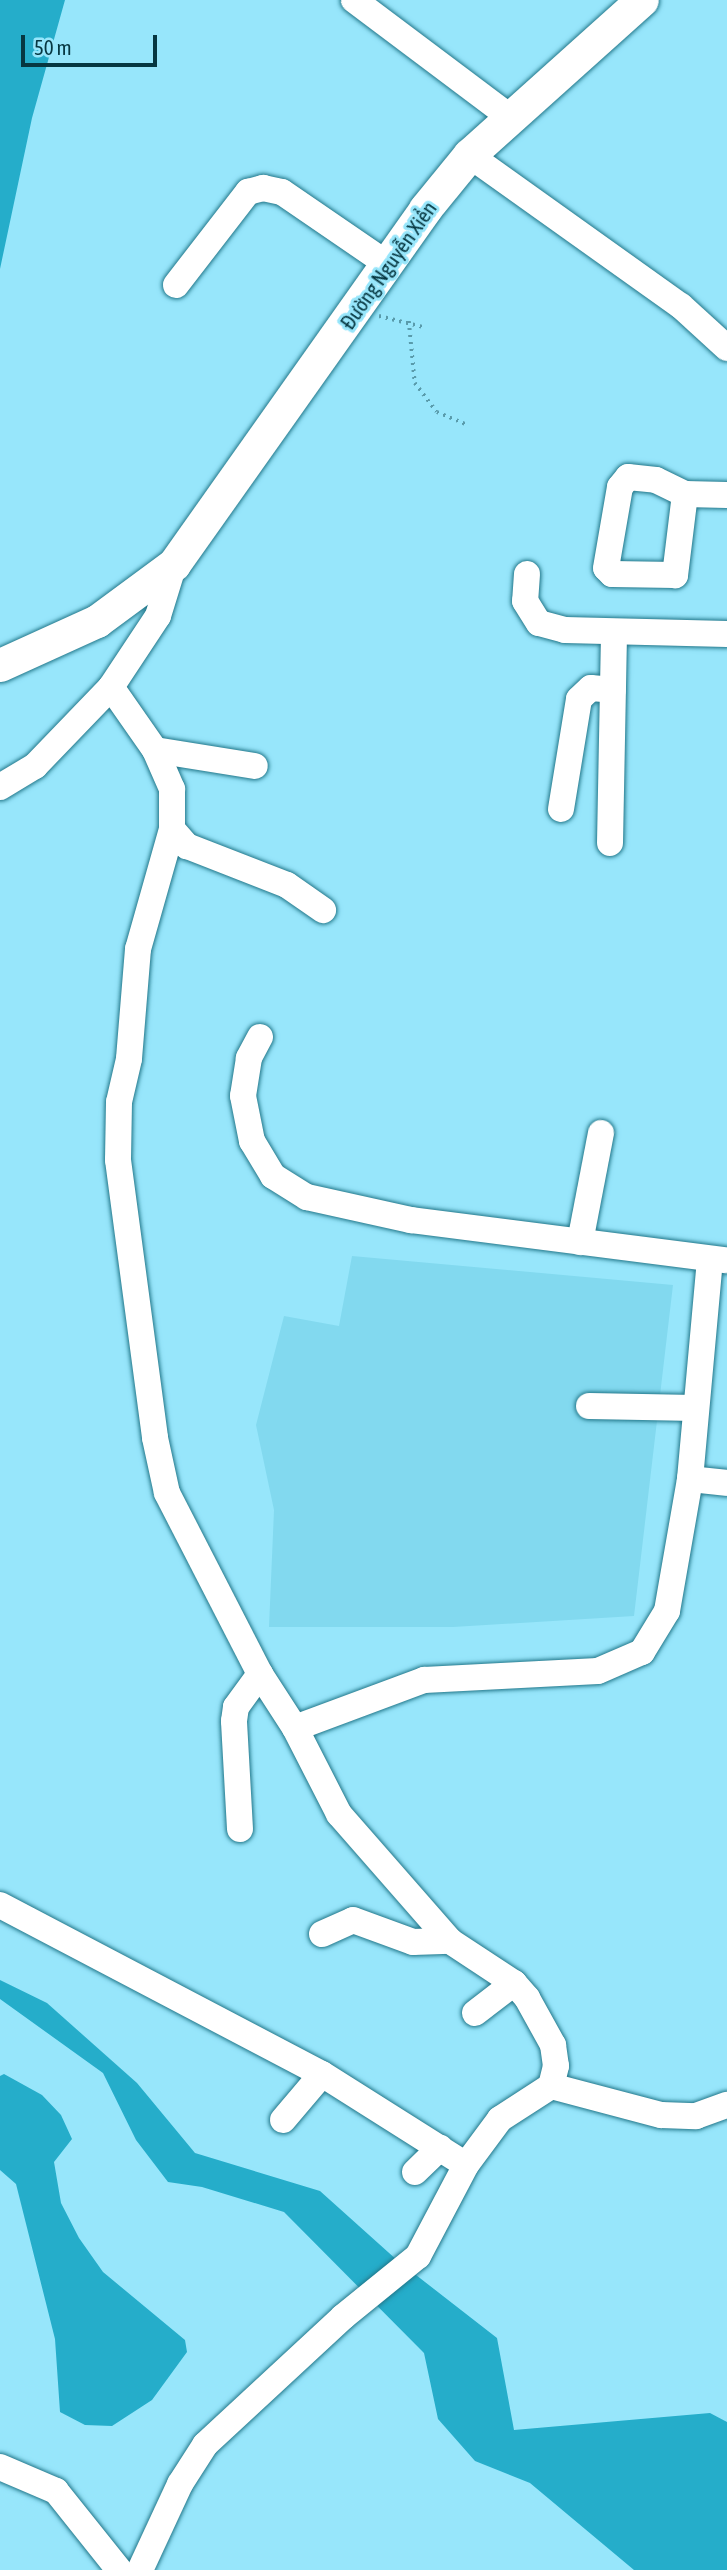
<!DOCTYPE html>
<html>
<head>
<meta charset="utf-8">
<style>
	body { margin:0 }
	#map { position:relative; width:727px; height:2570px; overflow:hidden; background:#97e6fb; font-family:"Asap Condensed",sans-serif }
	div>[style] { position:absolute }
	.built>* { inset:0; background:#82d9ef }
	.water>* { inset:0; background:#25adca }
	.path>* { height:3.5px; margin-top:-1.75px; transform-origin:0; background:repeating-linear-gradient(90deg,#599bab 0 2px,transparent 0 7px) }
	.roads { filter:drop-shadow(0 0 2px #22778a) drop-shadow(0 0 2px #22778a) }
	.minor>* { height:26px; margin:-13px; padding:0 13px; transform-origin:13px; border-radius:13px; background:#fff }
	.major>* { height:33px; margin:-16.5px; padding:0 16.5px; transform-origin:16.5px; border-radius:16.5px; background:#fff }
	span { translate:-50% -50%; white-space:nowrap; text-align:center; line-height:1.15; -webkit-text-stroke:6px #97e6fb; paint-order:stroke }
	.street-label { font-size:21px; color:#063741 }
	.scale { position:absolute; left:21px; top:35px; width:136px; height:32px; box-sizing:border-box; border:4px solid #063741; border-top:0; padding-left:9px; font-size:21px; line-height:24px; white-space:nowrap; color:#063741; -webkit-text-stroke:5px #97e6fb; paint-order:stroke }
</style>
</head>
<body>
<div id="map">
	<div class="built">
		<div style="clip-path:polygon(352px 1256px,673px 1285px,634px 1616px,453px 1627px,269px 1627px,274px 1510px,256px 1425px,284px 1316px,339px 1326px)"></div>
	</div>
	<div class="water">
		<div style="clip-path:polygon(0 0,65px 0,32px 118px,0 269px)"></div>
		<div style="clip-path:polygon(0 1980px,47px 2003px,137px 2083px,195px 2153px,320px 2191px,398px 2261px,497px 2338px,514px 2430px,710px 2413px,727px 2422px,727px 2570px,634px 2570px,530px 2483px,475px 2461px,438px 2419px,424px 2353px,284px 2212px,202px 2187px,168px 2182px,136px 2140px,103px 2073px,0 1999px)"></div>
		<div style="clip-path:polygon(4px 2074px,42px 2095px,61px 2115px,72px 2139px,54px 2162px,61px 2203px,79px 2238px,103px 2272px,185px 2340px,187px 2352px,152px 2400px,112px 2426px,85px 2425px,60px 2412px,55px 2339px,16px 2184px,0 2170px,0 2076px)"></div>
	</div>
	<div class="path">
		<div style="left:379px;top:316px;width:45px;rotate:14deg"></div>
		<div style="left:409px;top:321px;width:62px;rotate:84.5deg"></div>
		<div style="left:415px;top:383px;width:36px;rotate:53deg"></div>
		<div style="left:437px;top:412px;width:34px;rotate:23deg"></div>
	</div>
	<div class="roads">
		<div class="minor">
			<div style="left:354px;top:0;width:195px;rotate:36.9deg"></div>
			<div style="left:469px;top:155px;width:260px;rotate:35.5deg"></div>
			<div style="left:681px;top:306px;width:62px;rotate:42.4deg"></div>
			<div style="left:176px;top:285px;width:118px;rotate:-52.3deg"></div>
			<div style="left:248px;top:192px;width:16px;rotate:-15deg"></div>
			<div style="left:263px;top:188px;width:19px;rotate:12deg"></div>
			<div style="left:282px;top:192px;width:127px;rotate:34.4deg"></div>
			<div style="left:685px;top:494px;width:82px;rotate:97deg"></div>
			<div style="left:675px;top:575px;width:63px;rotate:-179.1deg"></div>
			<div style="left:612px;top:574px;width:8px;rotate:-135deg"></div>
			<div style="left:606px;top:568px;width:82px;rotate:-80.2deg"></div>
			<div style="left:620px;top:487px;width:13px;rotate:-51deg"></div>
			<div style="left:628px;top:477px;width:28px;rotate:6deg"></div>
			<div style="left:656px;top:480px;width:32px;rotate:26deg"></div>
			<div style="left:685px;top:494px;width:42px;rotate:1.4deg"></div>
			<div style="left:527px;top:574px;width:27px;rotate:94deg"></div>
			<div style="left:525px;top:601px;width:26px;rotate:58deg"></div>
			<div style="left:539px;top:623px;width:27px;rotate:15deg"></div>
			<div style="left:565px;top:630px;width:162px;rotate:1.4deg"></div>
			<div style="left:111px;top:687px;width:77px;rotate:55.1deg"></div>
			<div style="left:155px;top:750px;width:43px;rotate:66.4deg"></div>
			<div style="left:172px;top:789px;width:40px;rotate:90deg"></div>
			<div style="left:172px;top:829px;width:125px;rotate:105.8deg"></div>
			<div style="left:138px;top:949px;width:110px;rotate:94.7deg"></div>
			<div style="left:129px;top:1059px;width:44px;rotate:103.1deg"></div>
			<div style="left:119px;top:1102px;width:58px;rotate:91deg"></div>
			<div style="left:118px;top:1160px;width:280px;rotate:82.4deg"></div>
			<div style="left:155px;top:1438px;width:56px;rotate:77.7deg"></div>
			<div style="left:167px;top:1493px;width:203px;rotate:62.8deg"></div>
			<div style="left:260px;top:1674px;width:64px;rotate:57.1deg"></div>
			<div style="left:295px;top:1728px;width:97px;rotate:62.9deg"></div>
			<div style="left:339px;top:1814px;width:169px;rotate:48.8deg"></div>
			<div style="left:450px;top:1941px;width:77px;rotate:33.3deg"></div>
			<div style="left:514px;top:1983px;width:20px;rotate:49deg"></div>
			<div style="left:527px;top:1998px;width:54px;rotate:61deg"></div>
			<div style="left:553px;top:2045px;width:21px;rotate:82deg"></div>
			<div style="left:556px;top:2066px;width:21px;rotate:104deg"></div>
			<div style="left:551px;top:2086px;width:61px;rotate:147.1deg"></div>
			<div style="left:500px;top:2119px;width:57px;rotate:126.5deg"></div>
			<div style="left:466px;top:2165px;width:103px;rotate:117.8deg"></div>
			<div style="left:418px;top:2256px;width:97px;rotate:140.9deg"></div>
			<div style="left:343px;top:2317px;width:188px;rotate:137.2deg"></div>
			<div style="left:205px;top:2445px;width:46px;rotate:122.7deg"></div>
			<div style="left:180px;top:2484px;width:95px;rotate:114.9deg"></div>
			<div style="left:155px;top:750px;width:101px;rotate:9.1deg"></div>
			<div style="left:0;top:787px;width:41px;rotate:-31deg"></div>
			<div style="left:35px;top:766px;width:110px;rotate:-46.1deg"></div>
			<div style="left:111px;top:687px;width:85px;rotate:-56.5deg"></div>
			<div style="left:158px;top:616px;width:54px;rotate:-72.9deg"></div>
			<div style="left:561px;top:809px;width:111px;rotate:-80.7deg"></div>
			<div style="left:579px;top:699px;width:16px;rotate:-43deg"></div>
			<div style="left:591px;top:688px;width:22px;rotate:5deg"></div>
			<div style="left:172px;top:829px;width:23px;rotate:49deg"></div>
			<div style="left:187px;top:846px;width:107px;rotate:21.3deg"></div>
			<div style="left:287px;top:885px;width:44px;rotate:34.8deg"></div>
			<div style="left:610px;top:843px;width:211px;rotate:-88.9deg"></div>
			<div style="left:260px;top:1037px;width:24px;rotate:118deg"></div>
			<div style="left:249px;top:1058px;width:38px;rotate:99deg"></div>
			<div style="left:243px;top:1096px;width:46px;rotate:78.7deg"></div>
			<div style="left:252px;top:1141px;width:41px;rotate:59deg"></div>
			<div style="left:273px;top:1176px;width:40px;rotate:32deg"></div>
			<div style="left:307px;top:1197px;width:107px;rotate:12.5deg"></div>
			<div style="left:411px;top:1220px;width:317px;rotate:7.3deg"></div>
			<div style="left:580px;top:1242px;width:111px;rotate:-79.1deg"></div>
			<div style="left:589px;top:1406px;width:107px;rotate:1.1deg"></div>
			<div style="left:690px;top:1479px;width:37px;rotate:6deg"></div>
			<div style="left:295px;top:1728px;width:138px;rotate:-20.4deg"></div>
			<div style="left:424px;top:1680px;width:174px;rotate:-3deg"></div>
			<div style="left:598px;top:1671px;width:48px;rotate:-23.4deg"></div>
			<div style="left:642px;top:1652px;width:48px;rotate:-58.6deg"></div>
			<div style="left:667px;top:1611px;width:134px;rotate:-80.1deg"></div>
			<div style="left:690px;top:1479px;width:221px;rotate:-84.8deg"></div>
			<div style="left:240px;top:1829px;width:108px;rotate:-93.2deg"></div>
			<div style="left:234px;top:1721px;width:14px;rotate:-82deg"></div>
			<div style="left:236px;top:1707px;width:41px;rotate:-54deg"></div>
			<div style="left:0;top:1905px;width:364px;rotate:27.7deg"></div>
			<div style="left:322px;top:2074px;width:170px;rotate:32.3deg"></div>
			<div style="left:322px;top:1934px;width:34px;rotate:-24deg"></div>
			<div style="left:353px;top:1920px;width:64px;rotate:20.1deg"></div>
			<div style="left:413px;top:1942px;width:37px;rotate:-2deg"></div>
			<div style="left:475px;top:2013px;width:49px;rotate:-37.6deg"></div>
			<div style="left:551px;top:2086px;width:114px;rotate:14.8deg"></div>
			<div style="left:661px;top:2115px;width:35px;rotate:2deg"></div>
			<div style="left:696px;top:2116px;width:33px;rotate:-20deg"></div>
			<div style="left:283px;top:2120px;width:60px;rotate:-49.7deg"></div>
			<div style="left:415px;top:2172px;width:35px;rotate:-44deg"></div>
			<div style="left:0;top:2467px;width:61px;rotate:23.2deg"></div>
			<div style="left:56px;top:2491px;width:101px;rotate:51.4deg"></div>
		</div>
		<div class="major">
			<div style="left:0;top:665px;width:107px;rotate:-24.4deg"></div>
			<div style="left:97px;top:621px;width:96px;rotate:-36.5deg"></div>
			<div style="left:174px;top:564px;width:435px;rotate:-54.7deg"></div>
			<div style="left:425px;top:209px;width:70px;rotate:-50.8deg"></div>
			<div style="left:469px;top:155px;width:232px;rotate:-41.9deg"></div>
		</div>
	</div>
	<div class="street-label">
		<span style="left:388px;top:265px;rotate:-55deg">Đường Nguyễn Xiển</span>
	</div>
	<div class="scale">50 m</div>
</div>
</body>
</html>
